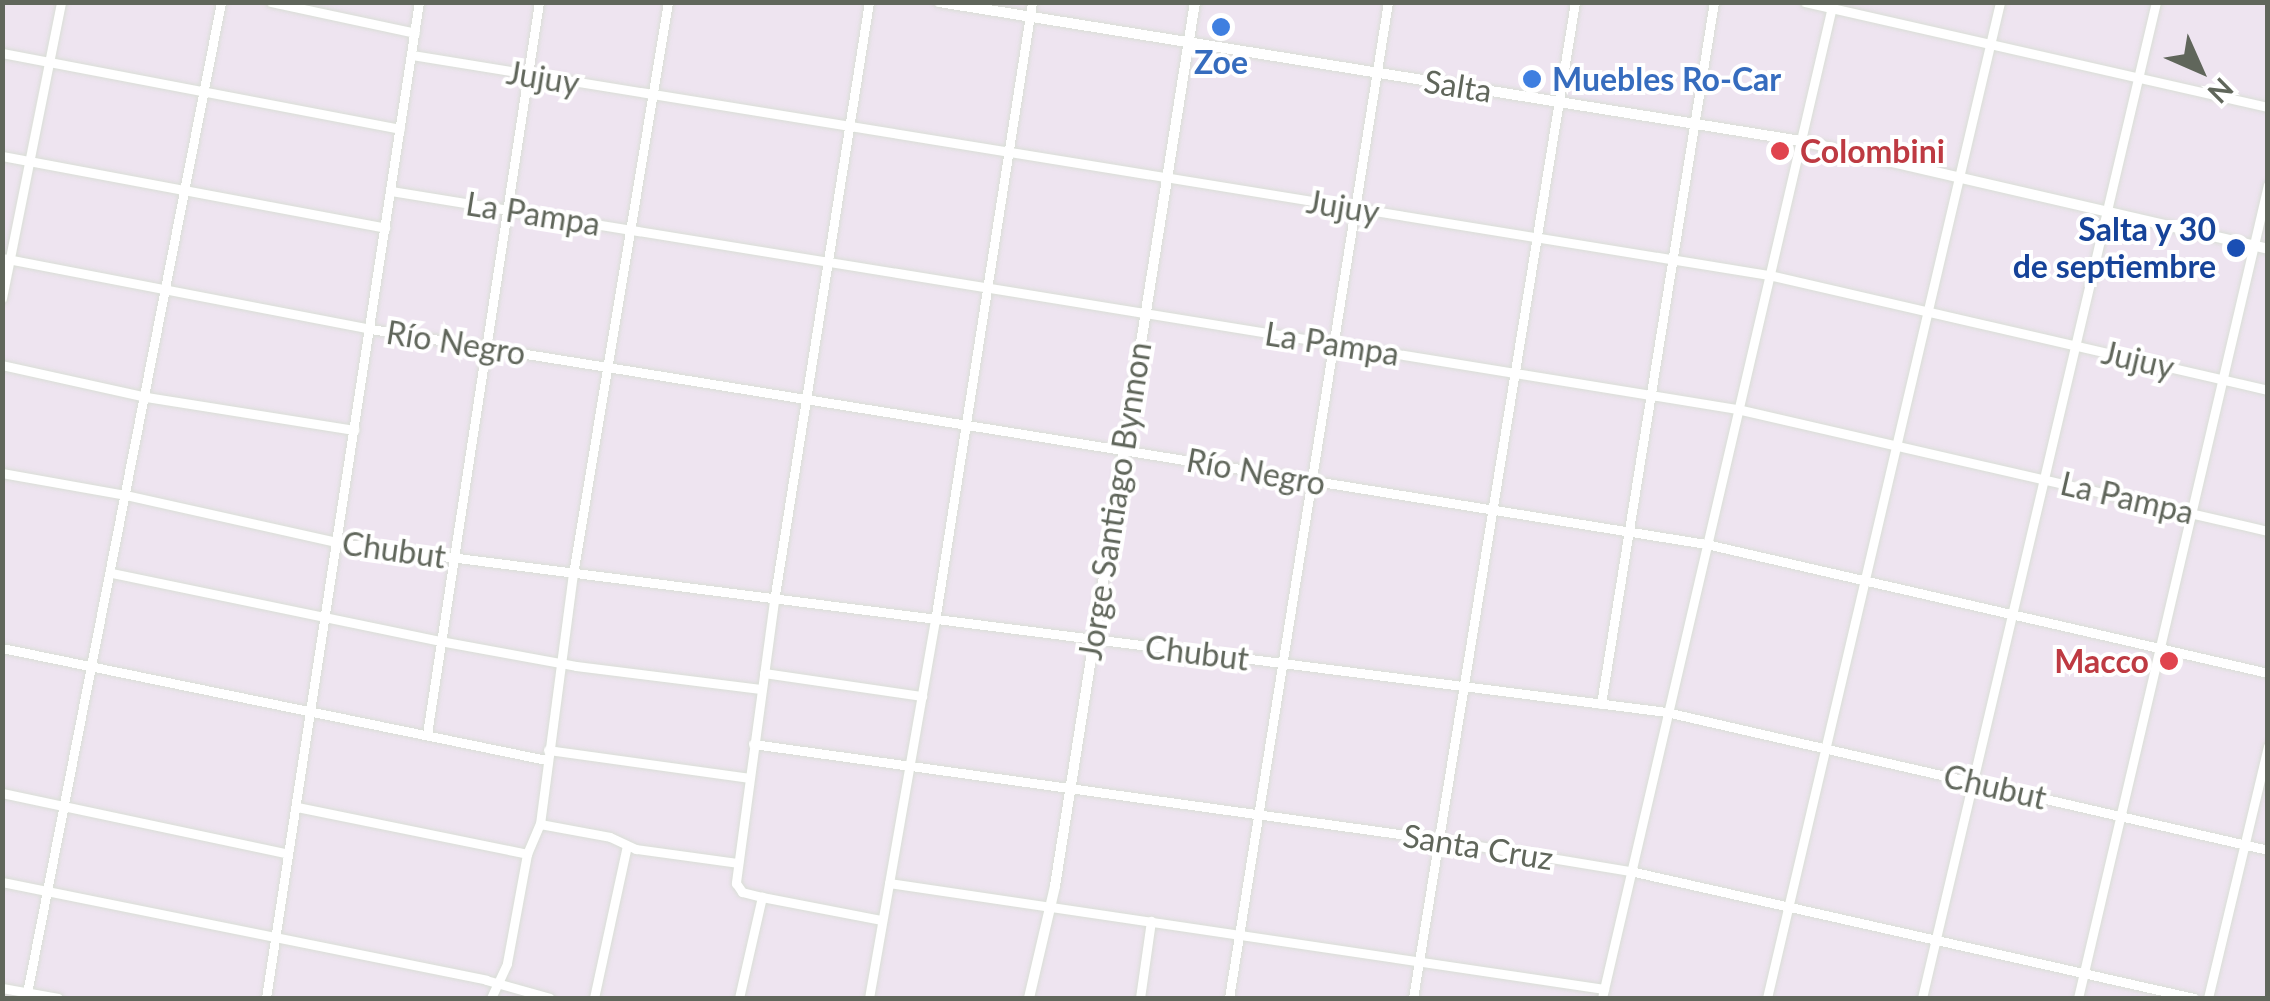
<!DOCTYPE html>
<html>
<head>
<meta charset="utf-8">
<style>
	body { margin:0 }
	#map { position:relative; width:2270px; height:1001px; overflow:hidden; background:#eee4f0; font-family:Lato,sans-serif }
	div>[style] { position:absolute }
	.roads { filter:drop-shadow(0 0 2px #d9ded6) drop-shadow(0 0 2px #d9ded6) }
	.minor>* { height:9px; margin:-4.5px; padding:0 4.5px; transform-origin:4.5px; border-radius:4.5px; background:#fff }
	.tertiary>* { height:10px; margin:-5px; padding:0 5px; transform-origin:5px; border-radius:5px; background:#fff }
	.dots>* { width:28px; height:28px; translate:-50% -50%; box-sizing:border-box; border:5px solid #fff; border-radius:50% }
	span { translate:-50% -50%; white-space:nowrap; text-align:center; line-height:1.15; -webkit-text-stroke:8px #fff; paint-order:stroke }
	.shop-label { font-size:32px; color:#366cbe; font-weight:700 }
	.left { translate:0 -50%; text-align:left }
	.street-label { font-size:32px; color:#60665b }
	.health-label { font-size:32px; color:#be3a42; font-weight:700 }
	.right { translate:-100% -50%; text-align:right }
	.transit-label { font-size:32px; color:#164399; font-weight:700 }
	.frame { position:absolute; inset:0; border:5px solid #60665b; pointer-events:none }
	.north { position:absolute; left:2150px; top:20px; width:100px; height:100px; -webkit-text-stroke:8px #fff; paint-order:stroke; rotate:135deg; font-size:28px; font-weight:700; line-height:40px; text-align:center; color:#60665b }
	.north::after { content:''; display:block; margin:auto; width:35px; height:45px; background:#60665b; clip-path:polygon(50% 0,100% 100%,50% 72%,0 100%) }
</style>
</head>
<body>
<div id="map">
	<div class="roads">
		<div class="minor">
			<div style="left:271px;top:2px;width:147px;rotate:12.1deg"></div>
			<div style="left:869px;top:2px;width:606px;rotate:99.01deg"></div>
			<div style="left:774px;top:601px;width:285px;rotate:97.7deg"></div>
			<div style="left:736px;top:883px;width:11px;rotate:56deg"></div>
			<div style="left:742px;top:892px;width:21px;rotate:14deg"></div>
			<div style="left:762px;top:897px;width:122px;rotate:10.9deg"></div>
			<div style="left:1805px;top:2px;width:475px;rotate:12.8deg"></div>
			<div style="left:2px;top:53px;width:405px;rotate:10.8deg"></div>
			<div style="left:412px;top:55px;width:1375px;rotate:9.21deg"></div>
			<div style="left:1769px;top:275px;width:512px;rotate:12.98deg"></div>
			<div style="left:2px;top:156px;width:390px;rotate:10.6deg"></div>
			<div style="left:391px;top:191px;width:1364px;rotate:9.2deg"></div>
			<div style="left:1737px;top:409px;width:545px;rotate:12.94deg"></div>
			<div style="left:2px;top:258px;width:376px;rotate:10.9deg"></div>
			<div style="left:371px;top:329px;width:1352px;rotate:9.15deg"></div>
			<div style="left:1706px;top:544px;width:577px;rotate:12.93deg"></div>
			<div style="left:2px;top:298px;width:302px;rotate:-78.7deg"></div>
			<div style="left:2px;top:365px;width:148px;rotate:12.5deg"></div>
			<div style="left:146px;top:397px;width:211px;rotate:9deg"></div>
			<div style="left:2px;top:473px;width:126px;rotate:10.1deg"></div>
			<div style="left:126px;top:495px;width:219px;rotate:12.6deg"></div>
			<div style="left:340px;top:543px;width:1337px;rotate:7.26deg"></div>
			<div style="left:1666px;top:712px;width:618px;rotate:12.91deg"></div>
			<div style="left:112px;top:573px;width:335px;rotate:11.7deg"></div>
			<div style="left:440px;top:641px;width:138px;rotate:10.4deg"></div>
			<div style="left:576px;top:666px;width:186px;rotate:7.1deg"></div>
			<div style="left:2px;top:648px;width:555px;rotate:11.63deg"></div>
			<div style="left:764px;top:673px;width:160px;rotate:8.3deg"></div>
			<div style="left:1601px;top:704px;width:711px;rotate:-80.86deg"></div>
			<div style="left:427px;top:734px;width:741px;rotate:-81.3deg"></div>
			<div style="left:753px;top:744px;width:696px;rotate:7.93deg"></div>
			<div style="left:1442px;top:840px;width:191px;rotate:9.4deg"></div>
			<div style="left:1630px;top:871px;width:578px;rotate:12.69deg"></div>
			<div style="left:548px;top:750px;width:203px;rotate:7.9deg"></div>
			<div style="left:2px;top:793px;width:292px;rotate:12deg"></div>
			<div style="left:297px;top:807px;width:235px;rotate:11.5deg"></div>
			<div style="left:540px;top:824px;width:71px;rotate:10.5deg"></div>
			<div style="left:610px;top:837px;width:29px;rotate:25deg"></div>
			<div style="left:636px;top:849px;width:103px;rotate:7.8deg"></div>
			<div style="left:2px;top:882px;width:494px;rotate:11.4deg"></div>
			<div style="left:486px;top:980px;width:66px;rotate:15.7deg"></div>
			<div style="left:889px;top:883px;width:723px;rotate:8.43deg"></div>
			<div style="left:2px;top:988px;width:57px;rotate:10.1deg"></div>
			<div style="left:26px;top:998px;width:1015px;rotate:-78.92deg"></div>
			<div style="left:266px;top:998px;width:1008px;rotate:-81.27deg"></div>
			<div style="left:491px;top:998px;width:38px;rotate:-65deg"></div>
			<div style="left:507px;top:963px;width:111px;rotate:-79.6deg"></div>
			<div style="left:527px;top:854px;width:33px;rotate:-67deg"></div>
			<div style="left:540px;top:824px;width:252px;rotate:-82.5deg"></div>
			<div style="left:573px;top:574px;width:580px;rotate:-80.57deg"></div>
			<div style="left:594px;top:998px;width:156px;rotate:-77.8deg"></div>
			<div style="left:739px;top:998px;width:104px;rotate:-77.2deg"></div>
			<div style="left:869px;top:998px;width:383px;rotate:-80.1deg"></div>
			<div style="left:935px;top:621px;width:627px;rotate:-81.09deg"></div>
			<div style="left:1140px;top:998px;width:78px;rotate:-81.9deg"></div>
			<div style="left:1229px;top:998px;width:1009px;rotate:-80.93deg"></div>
			<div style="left:1413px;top:998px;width:1009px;rotate:-80.76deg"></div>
			<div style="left:1602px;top:998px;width:1022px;rotate:-76.94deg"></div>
			<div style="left:1767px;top:998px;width:1023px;rotate:-76.83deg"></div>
			<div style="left:1922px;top:998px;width:1023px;rotate:-76.78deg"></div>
			<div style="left:2078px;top:998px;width:835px;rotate:-76.85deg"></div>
			<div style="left:2208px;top:998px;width:259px;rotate:-76.6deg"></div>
		</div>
		<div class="tertiary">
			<div style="left:939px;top:2px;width:873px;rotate:9.16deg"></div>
			<div style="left:1801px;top:141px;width:479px;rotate:13deg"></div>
			<div style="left:1029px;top:998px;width:115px;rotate:-76.9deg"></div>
			<div style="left:1055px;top:886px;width:895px;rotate:-81deg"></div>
		</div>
	</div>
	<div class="dots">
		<div style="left:1221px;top:27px;background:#3f7fe0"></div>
		<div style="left:1532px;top:79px;background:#3f7fe0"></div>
		<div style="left:1780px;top:151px;background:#e0444e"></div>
		<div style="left:2236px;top:248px;background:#1a4fb4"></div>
		<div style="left:2169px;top:661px;background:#e0444e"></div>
	</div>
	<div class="shop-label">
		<span style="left:1221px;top:62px">Zoe</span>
		<span class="left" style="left:1552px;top:79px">Muebles Ro-Car</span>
	</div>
	<div class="street-label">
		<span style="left:543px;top:78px;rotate:9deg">Jujuy</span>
		<span style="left:1458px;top:86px;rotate:9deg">Salta</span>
		<span style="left:1343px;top:207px;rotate:9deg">Jujuy</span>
		<span style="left:533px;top:214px;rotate:9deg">La Pampa</span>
		<span style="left:456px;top:343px;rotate:9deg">Río Negro</span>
		<span style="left:1332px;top:344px;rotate:9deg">La Pampa</span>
		<span style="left:2138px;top:360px;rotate:13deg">Jujuy</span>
		<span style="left:1256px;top:472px;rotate:10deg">Río Negro</span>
		<span style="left:2127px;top:498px;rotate:13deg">La Pampa</span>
		<span style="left:1115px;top:501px;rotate:-81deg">Jorge Santiago Bynnon</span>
		<span style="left:394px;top:550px;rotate:8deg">Chubut</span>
		<span style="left:1197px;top:653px;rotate:7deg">Chubut</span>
		<span style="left:1995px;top:787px;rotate:13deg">Chubut</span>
		<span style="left:1478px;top:847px;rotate:9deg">Santa Cruz</span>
	</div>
	<div class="health-label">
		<span class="left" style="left:1800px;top:151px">Colombini</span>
		<span class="right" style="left:2149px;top:661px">Macco</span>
	</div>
	<div class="transit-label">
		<span class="right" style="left:2216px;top:248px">Salta y 30<br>de septiembre</span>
	</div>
	<div class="frame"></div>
	<div class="north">N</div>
</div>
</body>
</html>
